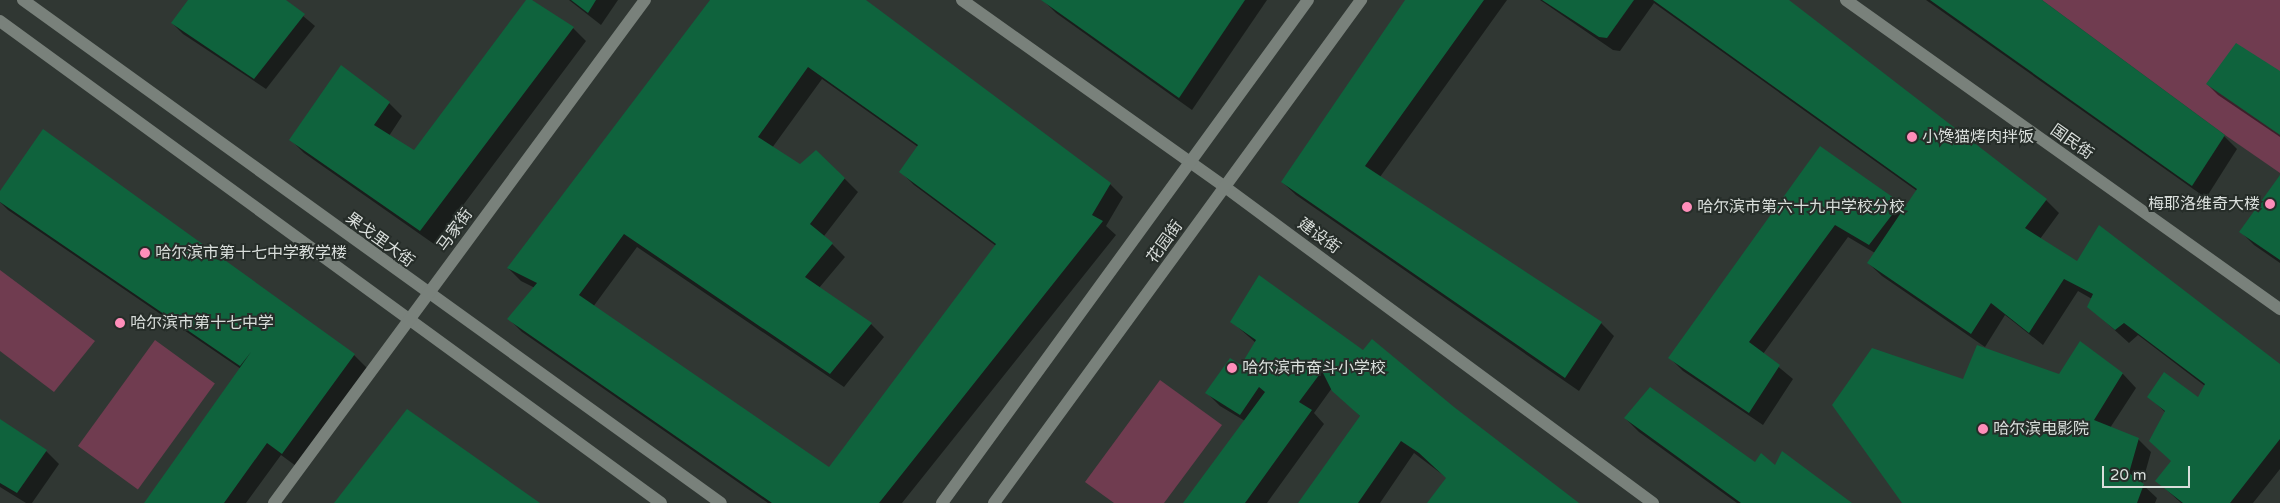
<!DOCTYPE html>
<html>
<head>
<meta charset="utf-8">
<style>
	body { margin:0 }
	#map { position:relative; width:2280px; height:503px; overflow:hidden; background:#303733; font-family:"Varela Round","Noto Sans SC",sans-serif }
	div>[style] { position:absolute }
	.green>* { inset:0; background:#703c50; transform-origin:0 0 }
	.shadow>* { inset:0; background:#0007 }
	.building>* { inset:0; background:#0f633d }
	.secondary>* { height:12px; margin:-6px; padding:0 6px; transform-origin:6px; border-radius:6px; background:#79817b }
	.dots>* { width:14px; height:14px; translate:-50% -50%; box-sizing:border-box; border:2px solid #262d29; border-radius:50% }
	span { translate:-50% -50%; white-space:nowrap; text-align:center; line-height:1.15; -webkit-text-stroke:4px #262d29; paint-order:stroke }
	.poi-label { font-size:16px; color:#d9dedb }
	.left { translate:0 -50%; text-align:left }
	.right { translate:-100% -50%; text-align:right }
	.street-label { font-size:16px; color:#d9dedb }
	.scale { position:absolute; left:2102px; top:466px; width:88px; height:22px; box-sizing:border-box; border:2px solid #d9dedb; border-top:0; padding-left:6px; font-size:15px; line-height:18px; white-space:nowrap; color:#d9dedb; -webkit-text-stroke:4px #262d29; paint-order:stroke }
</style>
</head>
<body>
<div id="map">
	<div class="green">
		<div style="clip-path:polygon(2042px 0,2280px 0,2280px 173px,2225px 135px)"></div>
		<div style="clip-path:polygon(0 270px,95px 341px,54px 392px,0 351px)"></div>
		<div style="left:155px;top:340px;width:74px;height:131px;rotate:36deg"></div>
		<div style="clip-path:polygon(1160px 380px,1222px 425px,1164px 503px,1114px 503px,1085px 482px)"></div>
	</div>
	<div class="shadow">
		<div style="clip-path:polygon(190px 0,284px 0,315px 26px,266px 89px,183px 34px,172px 23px)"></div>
		<div style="clip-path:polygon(527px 0,573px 28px,586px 41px,434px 244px,304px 153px,291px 140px,389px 103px,402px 116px,389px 136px,414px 152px)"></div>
		<div style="clip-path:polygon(569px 0,618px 0,601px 25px)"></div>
		<div style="clip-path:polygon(evenodd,711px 0,864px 0,1110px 184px,1123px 197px,1106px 226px,1116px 235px,902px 503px,768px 503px,522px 332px,509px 319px,535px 288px,521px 281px,508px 268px,711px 0,822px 79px,918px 147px,901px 172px,914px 185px,996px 246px,829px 469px,593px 307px,637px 247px,844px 387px,884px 337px,871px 324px,819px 288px,845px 257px,824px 236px,858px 192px,844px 178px,800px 166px,772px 148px,822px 79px)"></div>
		<div style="clip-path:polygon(1043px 0,1267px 0,1192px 110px,1056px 13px)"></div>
		<div style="clip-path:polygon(1407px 0,1507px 0,1380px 177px,1601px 323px,1614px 336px,1579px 391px,1296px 195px,1282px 182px)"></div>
		<div style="clip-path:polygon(1540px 0,1787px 0,2046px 200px,2059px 213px,2040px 239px,2077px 263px,2280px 366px,2280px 469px,2253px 503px,2181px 503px,2157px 481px,2172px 461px,2165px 412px,2149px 397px,2199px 398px,2205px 386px,2138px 335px,2129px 343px,2089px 307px,2092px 299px,2078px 291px,2043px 345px,2005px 315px,1985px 347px,1882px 276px,1868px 263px,1875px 253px,1848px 237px,1763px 354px,1793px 379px,1763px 425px,1683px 371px,1670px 358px,1820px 148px,1905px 209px,1917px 191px,1654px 3px,1620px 51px,1613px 50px)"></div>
		<div style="clip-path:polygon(1926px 0,2040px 0,2224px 136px,2237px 149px,2206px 198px)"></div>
		<div style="clip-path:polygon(2280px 73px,2280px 137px,2218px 95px,2207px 84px)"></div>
		<div style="clip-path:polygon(2280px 177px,2280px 263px,2254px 245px,2241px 232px)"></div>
		<div style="clip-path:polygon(0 194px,354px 355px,367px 368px,296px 466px,281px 455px,246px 503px,145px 503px,241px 369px,8px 210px,0 202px)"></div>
		<div style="clip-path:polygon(1232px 322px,1363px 352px,1453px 407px,1577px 503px,1429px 503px,1447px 478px,1414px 453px,1380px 503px,1299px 503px,1361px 417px,1332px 388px,1314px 413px,1324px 424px,1267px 503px,1184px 503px,1245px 421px,1220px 406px,1207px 393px,1242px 367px,1256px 343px)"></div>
		<div style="clip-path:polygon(2081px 343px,2123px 374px,2136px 388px,2110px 428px,2138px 439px,2151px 452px,2142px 484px,2157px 498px,2155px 503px,1903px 503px,1964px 381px,2059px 376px)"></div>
		<div style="clip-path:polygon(1625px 418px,1755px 463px,1775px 467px,1850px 503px,1737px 503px,1639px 432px)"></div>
		<div style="clip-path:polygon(0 420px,46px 451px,59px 464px,32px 503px,26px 503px,0 487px)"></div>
	</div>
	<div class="building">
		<div style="clip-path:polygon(188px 0,286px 0,305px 14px,254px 79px,171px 23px)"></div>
		<div style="clip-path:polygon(526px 0,532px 0,574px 27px,420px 231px,289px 140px,341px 65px,390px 102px,374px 125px,414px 150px)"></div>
		<div style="clip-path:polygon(571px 0,596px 0,588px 13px)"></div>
		<div style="clip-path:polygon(evenodd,710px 0,866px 0,1111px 183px,1092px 215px,1103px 221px,879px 503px,772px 503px,507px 319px,537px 283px,507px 268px,710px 0,808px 67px,918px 145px,899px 172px,996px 244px,829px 467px,579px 295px,624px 234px,830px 374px,872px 323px,805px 277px,833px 243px,810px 224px,845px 178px,816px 150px,800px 164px,758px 137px,808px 67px)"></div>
		<div style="clip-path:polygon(1041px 0,1245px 0,1179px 98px)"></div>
		<div style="clip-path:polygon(1405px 0,1484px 0,1365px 166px,1602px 322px,1565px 378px,1281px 182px)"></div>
		<div style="clip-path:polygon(1542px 0,1634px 0,1607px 38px,1599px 37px)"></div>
		<div style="clip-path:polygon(1653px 0,1789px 0,2047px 199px,2025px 228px,2077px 261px,2099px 225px,2280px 364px,2280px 439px,2230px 503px,2183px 503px,2155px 481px,2171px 461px,2149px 441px,2165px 411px,2147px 397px,2164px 372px,2198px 397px,2205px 384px,2124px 323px,2115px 330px,2087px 307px,2093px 294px,2064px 279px,2029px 333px,1991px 303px,1971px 334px,1867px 263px,1917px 189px)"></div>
		<div style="clip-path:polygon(1930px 0,2042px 0,2225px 135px,2192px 186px)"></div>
		<div style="clip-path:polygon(2236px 43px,2280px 71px,2280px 135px,2206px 84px)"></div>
		<div style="clip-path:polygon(43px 129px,355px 354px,282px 454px,267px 443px,224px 503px,144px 503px,251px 352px,240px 366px,0 202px,0 191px)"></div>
		<div style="clip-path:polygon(1820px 146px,1901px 203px,1869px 245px,1835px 225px,1749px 342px,1780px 365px,1749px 413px,1668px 358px)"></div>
		<div style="clip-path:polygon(2280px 175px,2280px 260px,2239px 232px)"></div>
		<div style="clip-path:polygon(1259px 275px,1363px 350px,1372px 339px,1454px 407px,1579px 503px,1427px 503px,1446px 478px,1419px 453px,1401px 441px,1358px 503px,1298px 503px,1360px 416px,1332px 391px,1322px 371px,1299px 402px,1312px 410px,1245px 503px,1183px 503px,1265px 392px,1259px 387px,1240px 415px,1205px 393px,1230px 358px,1241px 365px,1256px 340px,1230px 322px)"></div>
		<div style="clip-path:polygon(2080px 341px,2123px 373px,2094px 420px,2139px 438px,2129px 473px,2144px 484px,2137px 503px,1902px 503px,1832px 405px,1872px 348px,1963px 379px,1977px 345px,2059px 374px)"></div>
		<div style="clip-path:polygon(1650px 387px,1755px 462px,1761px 453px,1775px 465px,1782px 451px,1852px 503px,1741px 503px,1624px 418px)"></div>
		<div style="clip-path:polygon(407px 409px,540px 503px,334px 503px)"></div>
		<div style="clip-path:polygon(0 419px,47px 450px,17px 493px,0 483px)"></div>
	</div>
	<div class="secondary">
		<div style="left:23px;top:0;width:860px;rotate:35.78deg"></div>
		<div style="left:962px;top:0;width:323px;rotate:35.4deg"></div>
		<div style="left:1225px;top:187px;width:532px;rotate:36.44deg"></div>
		<div style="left:1846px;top:0;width:533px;rotate:35.45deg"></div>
		<div style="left:0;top:21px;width:818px;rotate:36.1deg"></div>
		<div style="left:274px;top:503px;width:625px;rotate:-53.59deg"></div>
		<div style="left:942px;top:503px;width:622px;rotate:-53.96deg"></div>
		<div style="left:994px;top:503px;width:623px;rotate:-53.88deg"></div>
	</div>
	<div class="dots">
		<div style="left:1912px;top:137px;background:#ff8eba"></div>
		<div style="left:2270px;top:204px;background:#ff8eba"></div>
		<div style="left:1687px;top:207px;background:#ff8eba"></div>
		<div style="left:145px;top:253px;background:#ff8eba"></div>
		<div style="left:120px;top:323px;background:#ff8eba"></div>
		<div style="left:1232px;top:368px;background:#ff8eba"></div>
		<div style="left:1983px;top:429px;background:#ff8eba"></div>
	</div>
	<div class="poi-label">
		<span class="left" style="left:1922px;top:137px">小馋猫烤肉拌饭</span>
		<span class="right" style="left:2260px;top:204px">梅耶洛维奇大楼</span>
		<span class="left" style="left:1697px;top:207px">哈尔滨市第六十九中学校分校</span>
		<span class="left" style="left:155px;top:253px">哈尔滨市第十七中学教学楼</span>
		<span class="left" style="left:130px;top:323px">哈尔滨市第十七中学</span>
		<span class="left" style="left:1242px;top:368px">哈尔滨市奋斗小学校</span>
		<span class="left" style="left:1993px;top:429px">哈尔滨电影院</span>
	</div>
	<div class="street-label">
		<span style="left:2072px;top:142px;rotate:35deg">国民街</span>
		<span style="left:455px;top:230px;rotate:-54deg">马家街</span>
		<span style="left:1319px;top:236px;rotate:36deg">建设街</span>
		<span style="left:380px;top:240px;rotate:36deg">果戈里大街</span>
		<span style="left:1165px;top:242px;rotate:-54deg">花园街</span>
	</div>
	<div class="scale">20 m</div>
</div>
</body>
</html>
